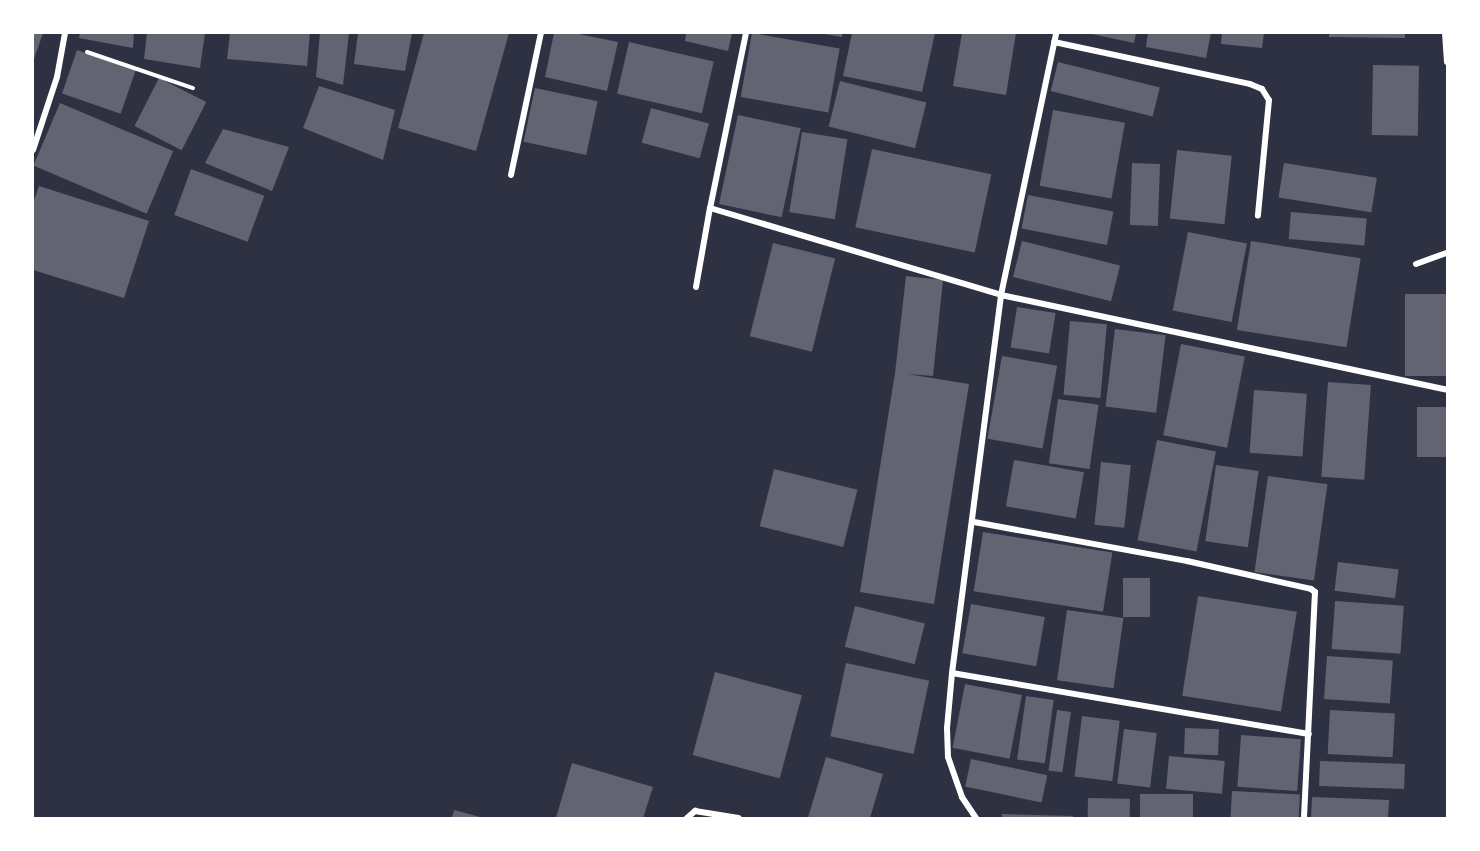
<!DOCTYPE html>
<html>
<head>
<meta charset="utf-8">
<style>
	body { margin:0 }
	#map { position:relative; width:1480px; height:851px; overflow:hidden; background:#2d3142; font-family:Mulish,sans-serif }
	div>[style] { position:absolute }
	.building>* { inset:0; background:#626471; transform-origin:0 0 }
	.path>* { height:4px; margin:-2px; padding:0 2px; transform-origin:2px; border-radius:2px; background:#fff }
	.minor>* { height:6px; margin:-3px; padding:0 3px; transform-origin:3px; border-radius:3px; background:#fff }
	span { translate:-50% -50%; white-space:nowrap; text-align:center; line-height:1.15; -webkit-text-stroke:4.5px #fff; paint-order:stroke }
	.frame { position:absolute; inset:0; border:34px solid #fff; pointer-events:none }
</style>
</head>
<body>
<div id="map">
	<div class="building">
		<div style="clip-path:polygon(33px 33px,43px 33px,33px 62px)"></div>
		<div style="clip-path:polygon(80px 33px,134px 33px,133px 48px,79px 38px)"></div>
		<div style="clip-path:polygon(147px 33px,205px 33px,200px 68px,144px 59px)"></div>
		<div style="clip-path:polygon(230px 33px,310px 33px,307px 66px,227px 59px)"></div>
		<div style="clip-path:polygon(320px 33px,349px 33px,343px 85px,316px 77px)"></div>
		<div style="clip-path:polygon(358px 33px,412px 33px,405px 71px,354px 64px)"></div>
		<div style="clip-path:polygon(424px 33px,509px 33px,476px 151px,398px 128px)"></div>
		<div style="clip-path:polygon(554px 33px,574px 33px,618px 42px,607px 91px,545px 77px)"></div>
		<div style="clip-path:polygon(686px 33px,732px 33px,728px 51px,685px 41px)"></div>
		<div style="left:752px;top:33px;width:89px;height:65px;rotate:10deg"></div>
		<div style="clip-path:polygon(818px 33px,842px 33px,842px 37px)"></div>
		<div style="clip-path:polygon(852px 33px,935px 33px,922px 92px,843px 76px)"></div>
		<div style="clip-path:polygon(962px 33px,1016px 33px,1006px 95px,953px 86px)"></div>
		<div style="clip-path:polygon(1087px 33px,1136px 33px,1134px 43px)"></div>
		<div style="clip-path:polygon(1148px 33px,1211px 33px,1206px 58px,1146px 47px)"></div>
		<div style="clip-path:polygon(1222px 33px,1264px 33px,1262px 48px,1221px 44px)"></div>
		<div style="clip-path:polygon(1329px 33px,1405px 33px,1405px 38px,1329px 37px)"></div>
		<div style="left:629px;top:42px;width:87px;height:53px;rotate:13deg"></div>
		<div style="left:77px;top:50px;width:62px;height:46px;rotate:19deg"></div>
		<div style="left:1058px;top:62px;width:105px;height:30px;rotate:14deg"></div>
		<div style="left:1373px;top:65px;width:46px;height:70px;rotate:1deg"></div>
		<div style="left:159px;top:78px;width:53px;height:54px;rotate:27deg"></div>
		<div style="left:840px;top:81px;width:89px;height:47px;rotate:14deg"></div>
		<div style="clip-path:polygon(319px 86px,395px 110px,383px 160px,303px 128px)"></div>
		<div style="left:535px;top:88px;width:64px;height:55px;rotate:12deg"></div>
		<div style="left:60px;top:103px;width:123px;height:68px;rotate:23deg"></div>
		<div style="left:651px;top:108px;width:60px;height:36px;rotate:15deg"></div>
		<div style="left:1053px;top:110px;width:73px;height:77px;rotate:10deg"></div>
		<div style="left:738px;top:115px;width:64px;height:91px;rotate:12deg"></div>
		<div style="clip-path:polygon(223px 129px,289px 147px,272px 191px,205px 163px)"></div>
		<div style="left:802px;top:132px;width:46px;height:81px;rotate:9deg"></div>
		<div style="left:872px;top:149px;width:122px;height:80px;rotate:12deg"></div>
		<div style="left:1177px;top:150px;width:55px;height:69px;rotate:6deg"></div>
		<div style="left:1132px;top:163px;width:28px;height:62px;rotate:2deg"></div>
		<div style="left:1284px;top:163px;width:94px;height:35px;rotate:9deg"></div>
		<div style="left:191px;top:169px;width:78px;height:49px;rotate:20deg"></div>
		<div style="clip-path:polygon(39px 186px,149px 221px,124px 298px,33px 270px,33px 203px)"></div>
		<div style="left:1028px;top:195px;width:87px;height:34px;rotate:11deg"></div>
		<div style="left:1291px;top:212px;width:76px;height:27px;rotate:5deg"></div>
		<div style="left:1188px;top:232px;width:60px;height:80px;rotate:11deg"></div>
		<div style="left:1022px;top:241px;width:101px;height:37px;rotate:14deg"></div>
		<div style="left:1251px;top:241px;width:111px;height:90px;rotate:9deg"></div>
		<div style="left:773px;top:243px;width:64px;height:96px;rotate:14deg"></div>
		<div style="clip-path:polygon(906px 276px,943px 280px,933px 376px,907px 374px,969px 384px,934px 604px,860px 592px,895px 373px)"></div>
		<div style="left:1405px;top:294px;width:42px;height:82px"></div>
		<div style="left:1017px;top:307px;width:39px;height:41px;rotate:9deg"></div>
		<div style="left:1070px;top:321px;width:37px;height:74px;rotate:5deg"></div>
		<div style="left:1115px;top:329px;width:51px;height:78px;rotate:7deg"></div>
		<div style="left:1181px;top:344px;width:65px;height:93px;rotate:11deg"></div>
		<div style="left:1002px;top:356px;width:56px;height:84px;rotate:10deg"></div>
		<div style="left:1328px;top:382px;width:43px;height:95px;rotate:4deg"></div>
		<div style="left:1254px;top:390px;width:53px;height:63px;rotate:4deg"></div>
		<div style="left:1058px;top:399px;width:41px;height:65px;rotate:8deg"></div>
		<div style="left:1417px;top:407px;width:30px;height:50px"></div>
		<div style="left:1157px;top:440px;width:60px;height:102px;rotate:11deg"></div>
		<div style="left:1014px;top:460px;width:71px;height:47px;rotate:10deg"></div>
		<div style="left:1101px;top:462px;width:30px;height:63px;rotate:6deg"></div>
		<div style="left:1216px;top:465px;width:43px;height:77px;rotate:8deg"></div>
		<div style="left:774px;top:469px;width:86px;height:59px;rotate:14deg"></div>
		<div style="left:1268px;top:476px;width:60px;height:97px;rotate:8deg"></div>
		<div style="left:983px;top:532px;width:131px;height:60px;rotate:9deg"></div>
		<div style="left:1338px;top:562px;width:61px;height:29px;rotate:7deg"></div>
		<div style="left:1123px;top:578px;width:27px;height:39px"></div>
		<div style="left:1198px;top:596px;width:100px;height:101px;rotate:9deg"></div>
		<div style="left:1335px;top:601px;width:69px;height:48px;rotate:4deg"></div>
		<div style="left:971px;top:604px;width:75px;height:50px;rotate:10deg"></div>
		<div style="left:855px;top:606px;width:72px;height:42px;rotate:14deg"></div>
		<div style="left:1067px;top:610px;width:57px;height:71px;rotate:8deg"></div>
		<div style="left:1327px;top:656px;width:66px;height:43px;rotate:4deg"></div>
		<div style="left:846px;top:663px;width:85px;height:75px;rotate:12deg"></div>
		<div style="left:715px;top:672px;width:90px;height:86px;rotate:15deg"></div>
		<div style="left:965px;top:684px;width:58px;height:65px;rotate:11deg"></div>
		<div style="left:1026px;top:696px;width:28px;height:64px;rotate:8deg"></div>
		<div style="left:1057px;top:710px;width:14px;height:61px;rotate:8deg"></div>
		<div style="left:1330px;top:710px;width:65px;height:44px;rotate:3deg"></div>
		<div style="left:1082px;top:716px;width:38px;height:61px;rotate:7deg"></div>
		<div style="left:1185px;top:728px;width:34px;height:26px;rotate:2deg"></div>
		<div style="left:1124px;top:729px;width:33px;height:55px;rotate:7deg"></div>
		<div style="left:1241px;top:735px;width:60px;height:52px;rotate:4deg"></div>
		<div style="left:1169px;top:756px;width:56px;height:33px;rotate:5deg"></div>
		<div style="clip-path:polygon(826px 757px,883px 774px,870px 818px,808px 818px)"></div>
		<div style="left:971px;top:759px;width:78px;height:28px;rotate:12deg"></div>
		<div style="left:1320px;top:761px;width:85px;height:25px;rotate:2deg"></div>
		<div style="clip-path:polygon(572px 763px,653px 787px,643px 818px,556px 818px)"></div>
		<div style="left:1232px;top:791px;width:68px;height:27px;rotate:3deg"></div>
		<div style="left:1140px;top:794px;width:53px;height:24px"></div>
		<div style="clip-path:polygon(1312px 797px,1389px 800px,1388px 818px,1311px 818px)"></div>
		<div style="left:1088px;top:798px;width:42px;height:20px;rotate:1deg"></div>
		<div style="clip-path:polygon(454px 810px,480px 817px,480px 818px,452px 818px)"></div>
		<div style="clip-path:polygon(1002px 814px,1073px 816px,1073px 818px,1002px 818px)"></div>
	</div>
	<div class="path">
		<div style="left:87px;top:52px;width:112px;rotate:18.8deg"></div>
	</div>
	<div class="minor">
		<div style="left:746px;top:33px;width:179px;rotate:101.6deg"></div>
		<div style="left:710px;top:208px;width:304px;rotate:16.6deg"></div>
		<div style="left:1001px;top:295px;width:456px;rotate:12deg"></div>
		<div style="left:1445px;top:33px;width:29px;rotate:86deg"></div>
		<div style="left:1054px;top:42px;width:200px;rotate:12.1deg"></div>
		<div style="left:1250px;top:84px;width:13px;rotate:23deg"></div>
		<div style="left:1262px;top:89px;width:13px;rotate:58deg"></div>
		<div style="left:1269px;top:100px;width:116px;rotate:95.5deg"></div>
		<div style="left:33px;top:150px;width:77px;rotate:-71.8deg"></div>
		<div style="left:57px;top:77px;width:45px;rotate:-79.7deg"></div>
		<div style="left:511px;top:175px;width:145px;rotate:-78.1deg"></div>
		<div style="left:1416px;top:264px;width:33px;rotate:-20deg"></div>
		<div style="left:696px;top:287px;width:80px;rotate:-80deg"></div>
		<div style="left:974px;top:522px;width:217px;rotate:10.4deg"></div>
		<div style="left:1187px;top:561px;width:127px;rotate:12.7deg"></div>
		<div style="left:1311px;top:589px;width:5px;rotate:37deg"></div>
		<div style="left:1315px;top:592px;width:226px;rotate:92.8deg"></div>
		<div style="left:952px;top:673px;width:362px;rotate:9.7deg"></div>
		<div style="left:687px;top:818px;width:11px;rotate:-41deg"></div>
		<div style="left:695px;top:811px;width:44px;rotate:9.2deg"></div>
		<div style="left:976px;top:818px;width:25px;rotate:-124deg"></div>
		<div style="left:962px;top:797px;width:42px;rotate:-109.3deg"></div>
		<div style="left:948px;top:757px;width:29px;rotate:-92deg"></div>
		<div style="left:947px;top:728px;width:55px;rotate:-84.8deg"></div>
		<div style="left:952px;top:673px;width:381px;rotate:-82.6deg"></div>
		<div style="left:1001px;top:295px;width:268px;rotate:-78.1deg"></div>
	</div>
	<div class="frame"></div>
</div>
</body>
</html>
